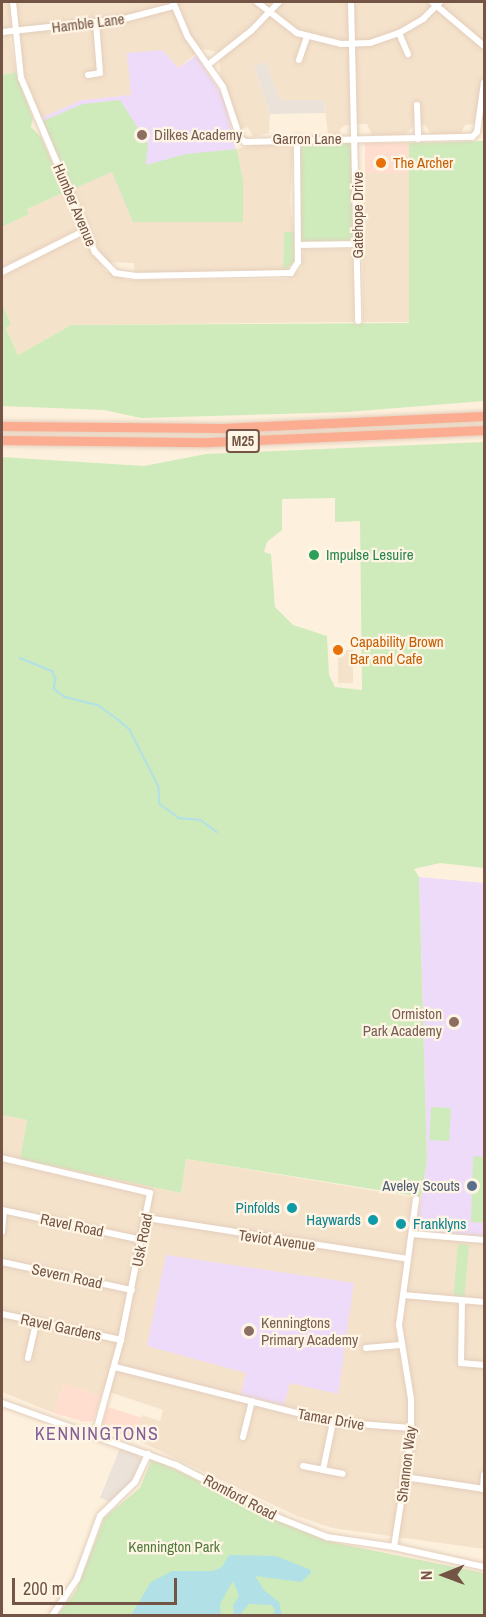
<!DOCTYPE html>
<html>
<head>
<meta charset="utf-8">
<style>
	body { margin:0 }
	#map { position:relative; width:486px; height:1617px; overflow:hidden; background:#fdf1dd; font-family:"Archivo Narrow",sans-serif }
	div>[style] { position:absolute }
	.residential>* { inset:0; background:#f5e2cb; transform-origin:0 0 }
	.commercial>* { inset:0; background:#ffded0; transform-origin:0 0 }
	.industrial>* { inset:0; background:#ebe2da }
	.education>* { inset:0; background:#eedbf9 }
	.green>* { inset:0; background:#cfebbc; transform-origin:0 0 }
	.water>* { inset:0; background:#b2e0e7 }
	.stream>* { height:1.5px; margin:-0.75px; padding:0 0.75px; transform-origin:0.75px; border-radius:0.75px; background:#b2e0e7 }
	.roads { filter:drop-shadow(0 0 2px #e3cebc) drop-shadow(0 0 2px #e3cebc) }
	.minor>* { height:6px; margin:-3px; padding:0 3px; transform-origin:3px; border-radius:3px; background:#fff }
	.highway>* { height:9px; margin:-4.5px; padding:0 4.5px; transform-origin:4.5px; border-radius:4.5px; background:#fcac90 }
	.dots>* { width:16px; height:16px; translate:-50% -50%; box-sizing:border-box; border:3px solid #fff5e5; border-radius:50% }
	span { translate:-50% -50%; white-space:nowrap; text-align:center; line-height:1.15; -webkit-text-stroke:4.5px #fff5e5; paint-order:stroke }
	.shield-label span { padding:2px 4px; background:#fff5e5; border:2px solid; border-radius:4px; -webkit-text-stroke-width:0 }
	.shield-label { font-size:14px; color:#745545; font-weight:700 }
	.street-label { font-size:15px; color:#745545 }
	.education-label { font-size:15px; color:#785e54 }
	.left { translate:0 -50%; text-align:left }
	.right { translate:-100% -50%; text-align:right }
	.food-label { font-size:15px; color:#c56008 }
	.leisure-label { font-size:15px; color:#27864d }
	.service-label { font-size:15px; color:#4e5e75 }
	.culture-label { font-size:15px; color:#0d838f }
	.park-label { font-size:15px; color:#4f7a3c }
	.quarter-label { font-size:18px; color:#856098; letter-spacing:1.5px }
	.frame { position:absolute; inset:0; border:3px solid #745545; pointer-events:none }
	.north { position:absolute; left:414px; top:1545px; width:60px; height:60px; -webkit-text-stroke:4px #fff5e5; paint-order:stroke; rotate:269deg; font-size:16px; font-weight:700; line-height:24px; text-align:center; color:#745545 }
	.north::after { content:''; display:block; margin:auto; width:21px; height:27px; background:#745545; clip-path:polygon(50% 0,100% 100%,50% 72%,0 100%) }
	.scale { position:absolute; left:12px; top:1578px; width:165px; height:27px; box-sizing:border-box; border:3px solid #745545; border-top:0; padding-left:8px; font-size:18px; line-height:21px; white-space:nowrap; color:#745545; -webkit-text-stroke:4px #fff5e5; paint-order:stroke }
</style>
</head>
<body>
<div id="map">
	<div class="residential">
		<div style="clip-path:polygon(2px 2px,484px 2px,484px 122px,465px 125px,460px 135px,432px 135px,425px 125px,414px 125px,405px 135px,372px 135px,367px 124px,361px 124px,346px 125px,340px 129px,340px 135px,328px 135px,324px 100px,280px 100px,266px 62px,254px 66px,270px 114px,269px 133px,254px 137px,247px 127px,241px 129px,220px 74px,219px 52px,201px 49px,179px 68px,127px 54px,132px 95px,82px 100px,41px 118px,24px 73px,18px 24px,8px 27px,16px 72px,2px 75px)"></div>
		<div style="clip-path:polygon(263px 143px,293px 147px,290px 202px,294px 232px,284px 233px,283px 272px,134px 272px,134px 263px,106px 262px,102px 257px,73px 189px,112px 172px,243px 222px,243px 181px,237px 149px)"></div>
		<div style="left:363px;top:173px;width:46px;height:149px"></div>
		<div style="clip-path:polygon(65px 192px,79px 229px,2px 268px,2px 227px,29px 214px,27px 209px)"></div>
		<div style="clip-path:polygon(81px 236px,105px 271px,126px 280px,288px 279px,301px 268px,304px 249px,350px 249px,353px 251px,354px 322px,71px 325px,18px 355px,6px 327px,11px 324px,2px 304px,2px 277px)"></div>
		<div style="left:353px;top:650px;width:33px;height:15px;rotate:90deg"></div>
		<div style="clip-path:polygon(2px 1115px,27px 1120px,20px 1159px,181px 1193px,186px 1159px,412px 1197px,408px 1230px,484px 1236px,484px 1549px,332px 1528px,297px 1516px,135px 1439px,142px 1415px,160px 1421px,163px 1410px,103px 1390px,101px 1396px,64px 1384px,54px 1413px,2px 1392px)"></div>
	</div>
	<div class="commercial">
		<div style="left:365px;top:143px;width:44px;height:30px"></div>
		<div style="clip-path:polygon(64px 1384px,101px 1396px,93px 1421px,84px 1422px,54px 1413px)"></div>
		<div style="left:108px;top:1407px;width:36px;height:22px;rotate:18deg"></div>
	</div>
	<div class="industrial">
		<div style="clip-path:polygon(266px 62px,280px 100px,324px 100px,325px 113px,270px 114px,254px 66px)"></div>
		<div style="clip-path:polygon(120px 1448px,134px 1452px,142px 1461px,132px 1483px,111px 1502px,100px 1498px)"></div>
	</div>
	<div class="education">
		<div style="clip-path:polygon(162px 50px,179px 68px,196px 55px,224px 98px,243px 181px,243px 222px,133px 222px,112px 172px,73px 189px,41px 118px,82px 100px,131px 95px,127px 53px)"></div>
		<div style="clip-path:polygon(419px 877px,484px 883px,484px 1236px,416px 1231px,427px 1160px)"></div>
		<div style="clip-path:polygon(166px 1255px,354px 1283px,338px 1394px,290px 1383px,284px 1405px,241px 1395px,246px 1373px,147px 1346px)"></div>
	</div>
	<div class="green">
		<div style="clip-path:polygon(16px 72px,33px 119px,31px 127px,41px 137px,65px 192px,27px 209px,29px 214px,2px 227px,2px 75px)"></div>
		<div style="clip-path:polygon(120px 100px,148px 144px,146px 165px,186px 154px,237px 149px,243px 181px,243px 222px,133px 222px,112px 172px,73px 189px,43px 121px,83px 104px)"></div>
		<div style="clip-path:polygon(484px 141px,484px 401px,347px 412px,141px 418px,104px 410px,2px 406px,2px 304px,11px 324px,6px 328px,18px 355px,71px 325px,409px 323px,409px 143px)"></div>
		<div style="clip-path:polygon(304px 143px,350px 143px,353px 146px,354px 239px,351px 242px,300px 241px,299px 147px)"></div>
		<div style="clip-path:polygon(284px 232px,294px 232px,294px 262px,283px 272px)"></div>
		<div style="clip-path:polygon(evenodd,484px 442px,484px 868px,440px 863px,414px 869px,419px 877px,427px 1160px,421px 1197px,186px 1159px,181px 1193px,20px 1159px,27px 1120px,2px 1115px,2px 457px,144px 466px,206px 454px,484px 442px,335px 498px,335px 522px,360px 521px,362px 690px,335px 687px,329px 675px,327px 636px,293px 625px,275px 607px,271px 554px,264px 552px,267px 542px,282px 530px,282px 499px,335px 498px)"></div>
		<div style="left:431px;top:1107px;width:20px;height:33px;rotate:3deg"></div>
		<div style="clip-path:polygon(473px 1156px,484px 1157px,484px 1223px,471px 1222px)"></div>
		<div style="left:458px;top:1244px;width:11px;height:53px;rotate:5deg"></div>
		<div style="clip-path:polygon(152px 1459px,326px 1541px,484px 1573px,484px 1615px,57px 1616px,76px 1591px,105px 1517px,140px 1488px)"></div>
	</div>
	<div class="water">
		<div style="clip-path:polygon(229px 1555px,276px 1556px,311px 1570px,311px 1573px,301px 1582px,255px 1576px,264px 1590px,279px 1602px,282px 1615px,273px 1615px,275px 1609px,271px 1605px,249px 1604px,240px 1615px,234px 1615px,233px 1605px,239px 1596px,233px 1581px,220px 1604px,221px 1615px,131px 1615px,151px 1582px,172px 1571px,213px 1571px,222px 1567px)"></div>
	</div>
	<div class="stream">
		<div style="left:20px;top:658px;width:35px;rotate:22deg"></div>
		<div style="left:52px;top:671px;width:9px;rotate:63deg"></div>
		<div style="left:56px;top:679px;width:10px;rotate:101deg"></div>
		<div style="left:54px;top:689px;width:14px;rotate:36deg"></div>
		<div style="left:65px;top:697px;width:34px;rotate:14deg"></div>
		<div style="left:98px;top:705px;width:26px;rotate:36deg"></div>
		<div style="left:119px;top:720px;width:15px;rotate:42deg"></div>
		<div style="left:130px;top:730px;width:64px;rotate:63deg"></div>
		<div style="left:159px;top:787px;width:17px;rotate:87deg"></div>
		<div style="left:160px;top:804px;width:24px;rotate:36deg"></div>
		<div style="left:179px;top:818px;width:22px;rotate:5deg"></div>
		<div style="left:201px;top:820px;width:20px;rotate:37deg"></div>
	</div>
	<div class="roads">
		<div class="minor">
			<div style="left:13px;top:2px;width:76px;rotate:84deg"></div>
			<div style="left:21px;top:78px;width:189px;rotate:67deg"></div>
			<div style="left:95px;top:252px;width:29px;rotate:46deg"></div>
			<div style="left:115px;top:273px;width:21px;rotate:8deg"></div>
			<div style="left:136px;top:276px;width:155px;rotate:-1.1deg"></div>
			<div style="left:291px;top:273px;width:13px;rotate:-58deg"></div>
			<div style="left:298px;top:262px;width:124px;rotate:-90.5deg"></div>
			<div style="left:173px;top:2px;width:38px;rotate:67deg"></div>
			<div style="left:188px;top:37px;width:61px;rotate:55deg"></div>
			<div style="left:223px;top:87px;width:54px;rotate:71.6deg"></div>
			<div style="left:240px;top:138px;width:6px;rotate:39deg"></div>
			<div style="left:245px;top:142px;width:227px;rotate:-1.3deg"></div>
			<div style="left:472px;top:137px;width:7px;rotate:-45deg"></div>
			<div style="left:477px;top:132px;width:50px;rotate:-82deg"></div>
			<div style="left:257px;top:2px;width:51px;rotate:37.8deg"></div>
			<div style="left:297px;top:33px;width:45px;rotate:14deg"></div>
			<div style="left:341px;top:44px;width:29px;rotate:-2deg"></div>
			<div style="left:370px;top:43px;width:31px;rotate:-19deg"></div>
			<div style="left:399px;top:33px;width:28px;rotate:-30deg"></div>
			<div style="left:423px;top:19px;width:24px;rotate:-45deg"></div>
			<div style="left:351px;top:2px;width:319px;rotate:88.7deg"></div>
			<div style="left:432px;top:2px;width:68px;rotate:40.2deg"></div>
			<div style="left:2px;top:32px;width:123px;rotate:-6.1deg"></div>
			<div style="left:124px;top:19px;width:52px;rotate:-14.6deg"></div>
			<div style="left:399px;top:33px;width:23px;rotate:67deg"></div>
			<div style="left:299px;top:60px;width:24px;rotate:-71deg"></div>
			<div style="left:209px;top:64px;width:53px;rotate:-38.2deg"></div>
			<div style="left:251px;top:31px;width:40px;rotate:-46deg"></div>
			<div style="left:88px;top:75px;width:12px;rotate:-9deg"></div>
			<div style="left:100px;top:73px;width:51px;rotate:-94.5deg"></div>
			<div style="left:417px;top:105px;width:34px;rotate:88deg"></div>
			<div style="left:298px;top:245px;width:60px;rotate:-1deg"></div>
			<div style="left:2px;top:272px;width:94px;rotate:-26.6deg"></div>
			<div style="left:2px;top:1158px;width:152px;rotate:13.3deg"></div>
			<div style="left:150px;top:1193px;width:150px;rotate:101.2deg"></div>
			<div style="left:121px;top:1340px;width:98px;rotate:105.3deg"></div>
			<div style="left:2px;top:1210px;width:143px;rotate:12.1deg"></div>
			<div style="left:147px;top:1218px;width:264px;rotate:8.9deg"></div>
			<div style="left:2px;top:1232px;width:21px;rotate:-85deg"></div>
			<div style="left:412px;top:1234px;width:72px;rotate:4.8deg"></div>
			<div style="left:2px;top:1262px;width:133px;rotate:12.2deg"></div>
			<div style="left:403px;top:1295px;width:81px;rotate:4.9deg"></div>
			<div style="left:462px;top:1301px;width:62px;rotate:90.9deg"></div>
			<div style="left:461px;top:1363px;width:23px;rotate:5deg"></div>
			<div style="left:2px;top:1314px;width:122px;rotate:12.3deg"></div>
			<div style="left:366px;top:1348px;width:34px;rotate:-5deg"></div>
			<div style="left:28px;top:1358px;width:37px;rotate:-77deg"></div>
			<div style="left:115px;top:1367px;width:225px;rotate:14.2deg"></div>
			<div style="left:333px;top:1422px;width:78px;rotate:4.4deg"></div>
			<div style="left:2px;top:1403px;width:185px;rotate:19.6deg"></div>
			<div style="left:176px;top:1465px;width:116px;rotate:27.2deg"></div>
			<div style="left:279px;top:1518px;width:52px;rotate:21.6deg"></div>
			<div style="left:327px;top:1537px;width:68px;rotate:8.5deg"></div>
			<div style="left:394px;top:1547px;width:92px;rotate:12.5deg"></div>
			<div style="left:333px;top:1422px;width:49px;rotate:101.8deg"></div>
			<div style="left:323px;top:1470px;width:20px;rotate:11deg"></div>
			<div style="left:243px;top:1437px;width:37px;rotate:-76deg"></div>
			<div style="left:303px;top:1466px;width:20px;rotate:11deg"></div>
			<div style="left:405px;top:1477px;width:80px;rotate:8.6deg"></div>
			<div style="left:483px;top:1489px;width:14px;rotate:-86deg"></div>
			<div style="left:394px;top:1547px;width:110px;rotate:-81.1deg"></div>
			<div style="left:411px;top:1438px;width:39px;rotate:-90deg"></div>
			<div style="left:411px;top:1399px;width:75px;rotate:-99.2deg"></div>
			<div style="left:399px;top:1325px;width:127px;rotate:-82.3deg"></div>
			<div style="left:52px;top:1616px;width:45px;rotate:-56deg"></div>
			<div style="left:77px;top:1579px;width:67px;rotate:-69.9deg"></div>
			<div style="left:100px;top:1516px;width:49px;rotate:-44.2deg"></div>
			<div style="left:135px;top:1482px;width:31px;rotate:-65deg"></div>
		</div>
		<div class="highway">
			<div style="left:2px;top:426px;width:220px;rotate:0.5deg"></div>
			<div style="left:222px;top:428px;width:262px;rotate:-2.6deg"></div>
			<div style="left:2px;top:440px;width:207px;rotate:0.6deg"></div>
			<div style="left:209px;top:442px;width:275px;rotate:-2.5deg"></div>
		</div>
	</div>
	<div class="dots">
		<div style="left:142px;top:135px;background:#8d6e63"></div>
		<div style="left:381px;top:163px;background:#e8710a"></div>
		<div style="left:314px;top:555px;background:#2e9e5b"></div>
		<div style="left:338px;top:650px;background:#e8710a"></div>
		<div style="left:454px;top:1022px;background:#8d6e63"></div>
		<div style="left:472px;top:1186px;background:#5c6f8a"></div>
		<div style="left:292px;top:1208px;background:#0f9aa8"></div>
		<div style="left:373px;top:1220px;background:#0f9aa8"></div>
		<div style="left:401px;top:1224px;background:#0f9aa8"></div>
		<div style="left:249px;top:1331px;background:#8d6e63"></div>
	</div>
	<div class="shield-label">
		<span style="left:243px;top:441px">M25</span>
	</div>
	<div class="street-label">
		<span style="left:88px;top:23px;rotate:-7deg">Hamble Lane</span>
		<span style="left:307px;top:139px">Garron Lane</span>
		<span style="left:75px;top:205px;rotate:67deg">Humber Avenue</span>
		<span style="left:358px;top:215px;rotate:-90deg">Gatehope Drive</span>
		<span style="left:72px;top:1225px;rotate:12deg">Ravel Road</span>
		<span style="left:142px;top:1240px;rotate:-79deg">Usk Road</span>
		<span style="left:277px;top:1240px;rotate:8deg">Teviot Avenue</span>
		<span style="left:67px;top:1276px;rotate:12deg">Severn Road</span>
		<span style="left:61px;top:1327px;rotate:12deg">Ravel Gardens</span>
		<span style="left:331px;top:1419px;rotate:10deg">Tamar Drive</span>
		<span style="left:406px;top:1464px;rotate:-83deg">Shannon Way</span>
		<span style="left:240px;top:1497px;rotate:28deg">Romford Road</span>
	</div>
	<div class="education-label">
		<span class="left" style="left:154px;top:135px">Dilkes Academy</span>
		<span class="right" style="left:442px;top:1022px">Ormiston<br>Park Academy</span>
		<span class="left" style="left:261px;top:1331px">Kenningtons<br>Primary Academy</span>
	</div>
	<div class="food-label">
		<span class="left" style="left:393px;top:163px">The Archer</span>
		<span class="left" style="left:350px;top:650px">Capability Brown<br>Bar and Cafe</span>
	</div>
	<div class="leisure-label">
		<span class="left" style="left:326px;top:555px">Impulse Lesuire</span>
	</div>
	<div class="service-label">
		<span class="right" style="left:460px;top:1186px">Aveley Scouts</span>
	</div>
	<div class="culture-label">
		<span class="right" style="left:280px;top:1208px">Pinfolds</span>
		<span class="right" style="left:361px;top:1220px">Haywards</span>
		<span class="left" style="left:413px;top:1224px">Franklyns</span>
	</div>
	<div class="park-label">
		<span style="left:174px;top:1547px">Kennington Park</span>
	</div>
	<div class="quarter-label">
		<span style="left:97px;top:1434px">KENNINGTONS</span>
	</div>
	<div class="frame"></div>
	<div class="north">N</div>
	<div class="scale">200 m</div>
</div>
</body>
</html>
